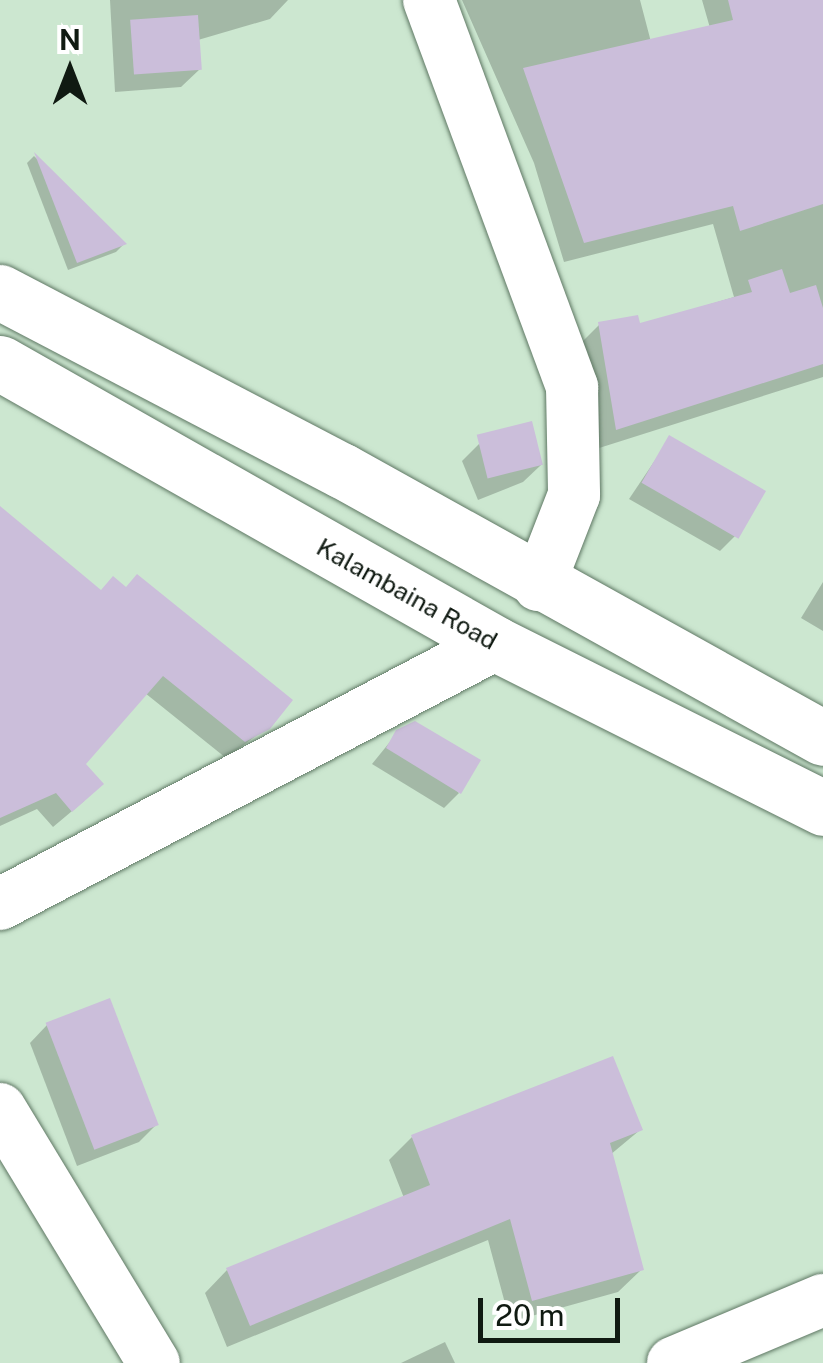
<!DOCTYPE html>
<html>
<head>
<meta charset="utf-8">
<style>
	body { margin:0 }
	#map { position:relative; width:823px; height:1363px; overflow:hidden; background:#cce7d0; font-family:"Public Sans",sans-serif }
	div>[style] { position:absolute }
	.shadow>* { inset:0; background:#0003 }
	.building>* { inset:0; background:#cbbeda; transform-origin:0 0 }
	.roads { filter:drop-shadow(0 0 2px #5f7864) drop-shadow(0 0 2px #5f7864) }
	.minor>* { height:52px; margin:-26px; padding:0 26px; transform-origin:26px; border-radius:26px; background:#fff }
	.secondary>* { height:55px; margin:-27.5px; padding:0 27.5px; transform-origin:27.5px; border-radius:27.5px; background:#fff }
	span { translate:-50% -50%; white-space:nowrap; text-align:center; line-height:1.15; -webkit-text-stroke:9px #fff; paint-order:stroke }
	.street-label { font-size:25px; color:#101a12 }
	.north { position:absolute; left:20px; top:20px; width:100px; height:100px; -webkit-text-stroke:8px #fff; paint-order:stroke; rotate:0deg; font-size:28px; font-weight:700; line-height:40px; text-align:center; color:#101a12 }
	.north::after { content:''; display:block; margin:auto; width:35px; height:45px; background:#101a12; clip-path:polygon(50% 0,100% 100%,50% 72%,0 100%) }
	.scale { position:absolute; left:478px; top:1298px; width:142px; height:45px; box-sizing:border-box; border:5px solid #101a12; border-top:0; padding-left:12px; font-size:30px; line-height:35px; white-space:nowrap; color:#101a12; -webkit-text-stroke:8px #fff; paint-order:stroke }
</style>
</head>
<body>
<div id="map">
	<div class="shadow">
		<div style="clip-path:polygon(110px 0,288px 0,270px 19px,198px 40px,200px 69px,181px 87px,115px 92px)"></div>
		<div style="clip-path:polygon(462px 0,640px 0,651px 42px,710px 28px,702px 0,823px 0,823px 377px,596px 449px,579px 345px,599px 325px,638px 326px,734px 297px,713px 224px,564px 262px,534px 163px)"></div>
		<div style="clip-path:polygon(34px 156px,124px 244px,116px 252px,68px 270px,27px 163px)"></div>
		<div style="clip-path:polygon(670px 438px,735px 536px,720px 551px,629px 499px)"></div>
		<div style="clip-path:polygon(480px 443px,541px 465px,523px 482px,478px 500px,462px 461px)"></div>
		<div style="clip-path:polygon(0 510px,268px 727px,226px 758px,145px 693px,83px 764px,84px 801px,53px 827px,37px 809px,0 826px)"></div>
		<div style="clip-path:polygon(823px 582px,823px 631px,801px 618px)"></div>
		<div style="clip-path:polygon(398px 732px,459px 793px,444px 808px,372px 764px)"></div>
		<div style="clip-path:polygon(47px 1025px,157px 1124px,139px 1142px,77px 1166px,30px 1043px)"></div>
		<div style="clip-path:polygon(640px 1130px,610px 1155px,641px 1270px,618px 1292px,510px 1322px,488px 1240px,227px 1347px,205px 1293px,227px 1270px,404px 1198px,389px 1160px,412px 1137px)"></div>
		<div style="clip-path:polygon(445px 1342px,455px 1363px,401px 1363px)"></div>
	</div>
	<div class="building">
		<div style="clip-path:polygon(728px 0,823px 0,823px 204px,740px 231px,733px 206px,584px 243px,523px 68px,733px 20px)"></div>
		<div style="left:198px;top:15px;width:55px;height:68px;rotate:86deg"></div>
		<div style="clip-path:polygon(34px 152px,127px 244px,77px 263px)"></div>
		<div style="clip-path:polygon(782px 269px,790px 293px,816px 285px,823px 308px,823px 364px,616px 430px,598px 322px,638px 315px,640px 323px,752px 292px,748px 280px)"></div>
		<div style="left:532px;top:421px;width:45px;height:57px;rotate:76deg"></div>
		<div style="left:669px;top:435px;width:112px;height:55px;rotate:30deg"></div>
		<div style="clip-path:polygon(0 506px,101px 590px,113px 576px,126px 587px,137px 574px,293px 700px,270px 729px,245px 742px,163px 676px,86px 764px,104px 784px,72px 812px,56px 793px,0 818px)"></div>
		<div style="clip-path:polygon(415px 721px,481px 760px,461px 794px,386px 748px,396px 730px)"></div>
		<div style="left:110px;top:998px;width:136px;height:69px;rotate:69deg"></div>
		<div style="clip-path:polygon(613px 1056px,643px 1130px,610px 1143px,644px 1270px,532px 1301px,510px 1219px,250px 1326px,226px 1268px,430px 1185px,411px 1135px)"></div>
	</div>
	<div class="roads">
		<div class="minor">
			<div style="left:429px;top:0;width:413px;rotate:69.7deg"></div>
			<div style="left:572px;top:387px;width:108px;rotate:88.9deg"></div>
			<div style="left:574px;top:495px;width:97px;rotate:111.3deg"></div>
			<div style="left:0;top:904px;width:560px;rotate:-27.66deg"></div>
			<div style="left:0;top:1109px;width:297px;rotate:58.8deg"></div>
			<div style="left:673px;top:1363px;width:163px;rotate:-22.8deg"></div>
		</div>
		<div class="secondary">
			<div style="left:0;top:292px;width:385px;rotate:27.6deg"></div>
			<div style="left:341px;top:470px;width:551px;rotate:29.07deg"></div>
			<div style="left:0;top:363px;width:570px;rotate:29.53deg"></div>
			<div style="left:496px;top:644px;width:366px;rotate:26.6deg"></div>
		</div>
	</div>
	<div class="street-label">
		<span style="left:407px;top:594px;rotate:29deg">Kalambaina Road</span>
	</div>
	<div class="north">N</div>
	<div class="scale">20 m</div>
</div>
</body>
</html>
